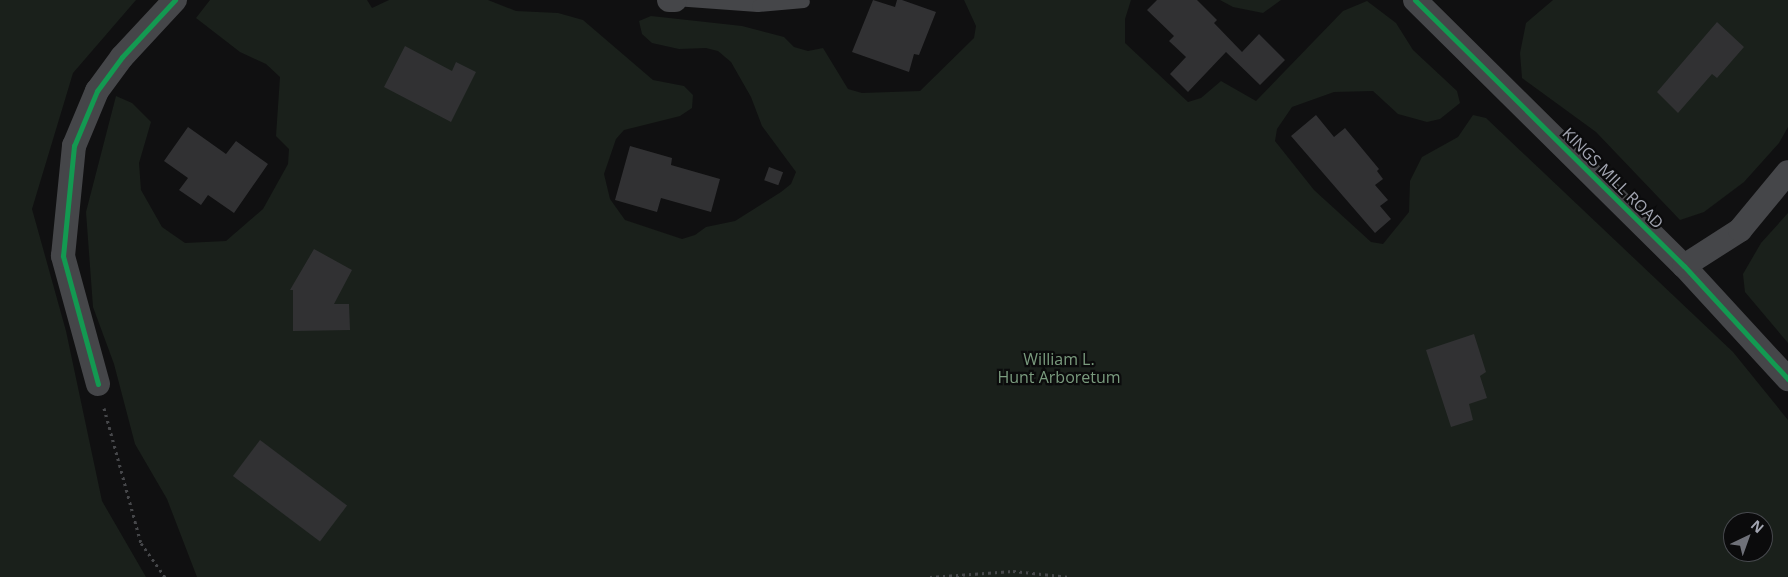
<!DOCTYPE html>
<html>
<head>
<meta charset="utf-8">
<style>
	body { margin:0 }
	#map { position:relative; width:1788px; height:577px; overflow:hidden; background:#101011; font-family:"Open Sans",sans-serif }
	div>[style] { position:absolute }
	.green>* { inset:0; background:#1a201b }
	.building>* { inset:0; background:#313133; transform-origin:0 0 }
	.path>* { height:3px; margin-top:-1.5px; transform-origin:0; background:repeating-linear-gradient(90deg,#46474a 0 2.5px,transparent 0 6.5px) }
	.service>* { height:12px; margin:-6px; padding:0 6px; transform-origin:6px; border-radius:6px; background:#454649 }
	.minor>* { height:24px; margin:-12px; padding:0 12px; transform-origin:12px; border-radius:12px; background:#454649 }
	.cycleway>* { height:5px; margin:-2.5px; padding:0 2.5px; transform-origin:2.5px; border-radius:2.5px; background:#139951 }
	span { translate:-50% -50%; white-space:nowrap; text-align:center; line-height:1.15; -webkit-text-stroke:4.5px #0b0b0c; paint-order:stroke }
	.street-label { font-size:16px; color:#a2a5b1 }
	.park-label { font-size:16px; color:#7a9b7e }
	.north { position:absolute; left:1723px; top:512px; width:50px; height:50px; box-sizing:border-box; background:#0b0b0c; border:1px solid #47494e; border-radius:50%; rotate:42deg; font-size:14px; font-weight:700; line-height:20px; text-align:center; color:#a2a5b1 }
	.north::after { content:''; display:block; margin:auto; width:18px; height:22px; background:#6f7179; clip-path:polygon(50% 0,100% 100%,50% 72%,0 100%) }
</style>
</head>
<body>
<div id="map">
	<div class="green">
		<div style="clip-path:polygon(0 0,136px 0,73px 73px,32px 209px,66px 331px,102px 501px,146px 577px,0 577px)"></div>
		<div style="clip-path:polygon(evenodd,210px 0,367px 0,372px 8px,389px 0,488px 0,516px 11px,558px 13px,583px 20px,653px 80px,684px 86px,693px 95px,692px 108px,680px 116px,624px 130px,616px 139px,604px 174px,610px 199px,625px 220px,682px 239px,695px 235px,706px 227px,735px 221px,781px 192px,791px 184px,796px 172px,762px 126px,751px 97px,731px 62px,718px 51px,706px 48px,679px 49px,652px 43px,642px 34px,639px 21px,651px 16px,742px 26px,784px 37px,794px 47px,808px 51px,823px 48px,848px 89px,862px 93px,920px 91px,974px 38px,976px 26px,964px 0,1131px 0,1125px 19px,1125px 43px,1188px 102px,1201px 98px,1221px 81px,1256px 101px,1343px 11px,1367px 1px,1396px 23px,1413px 50px,1457px 91px,1460px 103px,1440px 119px,1427px 122px,1398px 114px,1373px 91px,1334px 92px,1292px 107px,1277px 129px,1275px 141px,1314px 190px,1371px 242px,1383px 244px,1409px 212px,1410px 181px,1422px 157px,1458px 137px,1473px 115px,1486px 118px,1733px 352px,1788px 420px,1788px 577px,197px 577px,167px 499px,135px 444px,114px 364px,93px 307px,86px 212px,116px 96px,132px 103px,151px 122px,139px 163px,141px 190px,162px 227px,185px 243px,226px 241px,263px 209px,288px 164px,289px 149px,276px 136px,280px 77px,266px 64px,240px 52px,196px 18px,210px 0,1733px 522px,1763px 522px,1763px 552px,1733px 552px,1733px 522px)"></div>
		<div style="clip-path:polygon(1220px 0,1281px 0,1263px 13px,1233px 7px)"></div>
		<div style="clip-path:polygon(1553px 0,1788px 0,1788px 127px,1779px 143px,1744px 182px,1704px 212px,1680px 220px,1596px 132px,1522px 78px,1520px 53px,1526px 23px)"></div>
		<div style="clip-path:polygon(1788px 213px,1788px 343px,1745px 292px,1743px 274px,1761px 243px)"></div>
	</div>
	<div class="building">
		<div style="clip-path:polygon(873px 0,895px 7px,897px 0,902px 0,936px 12px,919px 55px,914px 54px,909px 72px,852px 52px)"></div>
		<div style="clip-path:polygon(1157px 0,1197px 0,1217px 20px,1214px 23px,1242px 52px,1259px 34px,1285px 60px,1260px 85px,1226px 52px,1188px 92px,1170px 74px,1186px 57px,1169px 41px,1174px 36px,1147px 10px)"></div>
		<div style="clip-path:polygon(1717px 22px,1744px 47px,1717px 78px,1712px 74px,1678px 113px,1657px 92px)"></div>
		<div style="clip-path:polygon(405px 46px,452px 71px,456px 62px,476px 72px,451px 122px,384px 87px)"></div>
		<div style="clip-path:polygon(1316px 115px,1334px 137px,1345px 128px,1379px 169px,1377px 171px,1383px 179px,1375px 185px,1388px 200px,1380px 206px,1391px 219px,1375px 233px,1291px 136px)"></div>
		<div style="clip-path:polygon(188px 127px,226px 154px,236px 141px,268px 164px,234px 213px,208px 195px,201px 205px,179px 190px,188px 178px,164px 161px)"></div>
		<div style="clip-path:polygon(630px 146px,672px 158px,671px 165px,720px 179px,711px 212px,661px 198px,657px 212px,615px 200px)"></div>
		<div style="left:769px;top:167px;width:15px;height:14px;rotate:20deg"></div>
		<div style="clip-path:polygon(314px 249px,352px 270px,334px 304px,349px 304px,350px 330px,293px 331px,293px 290px,290px 290px)"></div>
		<div style="clip-path:polygon(1474px 334px,1486px 372px,1480px 376px,1487px 398px,1469px 404px,1473px 420px,1451px 427px,1426px 350px)"></div>
		<div style="left:260px;top:440px;width:109px;height:45px;rotate:37deg"></div>
	</div>
	<div class="path">
		<div style="left:104px;top:408px;width:140px;rotate:74.7deg"></div>
		<div style="left:141px;top:543px;width:42px;rotate:54.8deg"></div>
		<div style="left:930px;top:577px;width:83px;rotate:-4.1deg"></div>
		<div style="left:1013px;top:571px;width:57px;rotate:6deg"></div>
	</div>
	<div class="service">
		<div style="left:675px;top:0;width:83px;rotate:4.1deg"></div>
		<div style="left:758px;top:6px;width:46px;rotate:-5deg"></div>
	</div>
	<div class="minor">
		<div style="left:669px;top:0;width:6px"></div>
		<div style="left:1415px;top:0;width:378px;rotate:44.7deg"></div>
		<div style="left:1684px;top:266px;width:154px;rotate:47.4deg"></div>
		<div style="left:1684px;top:266px;width:67px;rotate:-32.7deg"></div>
		<div style="left:1740px;top:230px;width:75px;rotate:-50.4deg"></div>
		<div style="left:98px;top:384px;width:133px;rotate:-105.3deg"></div>
		<div style="left:63px;top:256px;width:111px;rotate:-84.3deg"></div>
		<div style="left:74px;top:146px;width:60px;rotate:-67.3deg"></div>
		<div style="left:97px;top:91px;width:42px;rotate:-53.7deg"></div>
		<div style="left:122px;top:57px;width:78px;rotate:-47.1deg"></div>
	</div>
	<div class="cycleway">
		<div style="left:1415px;top:0;width:378px;rotate:44.7deg"></div>
		<div style="left:1684px;top:266px;width:154px;rotate:47.4deg"></div>
		<div style="left:98px;top:384px;width:133px;rotate:-105.3deg"></div>
		<div style="left:63px;top:256px;width:111px;rotate:-84.3deg"></div>
		<div style="left:74px;top:146px;width:60px;rotate:-67.3deg"></div>
		<div style="left:97px;top:91px;width:42px;rotate:-53.7deg"></div>
		<div style="left:122px;top:57px;width:78px;rotate:-47.1deg"></div>
	</div>
	<div class="street-label">
		<span style="left:1613px;top:178px;rotate:45deg">KINGS MILL ROAD</span>
	</div>
	<div class="park-label">
		<span style="left:1059px;top:368px">William L.<br>Hunt Arboretum</span>
	</div>
	<div class="north">N</div>
</div>
</body>
</html>
